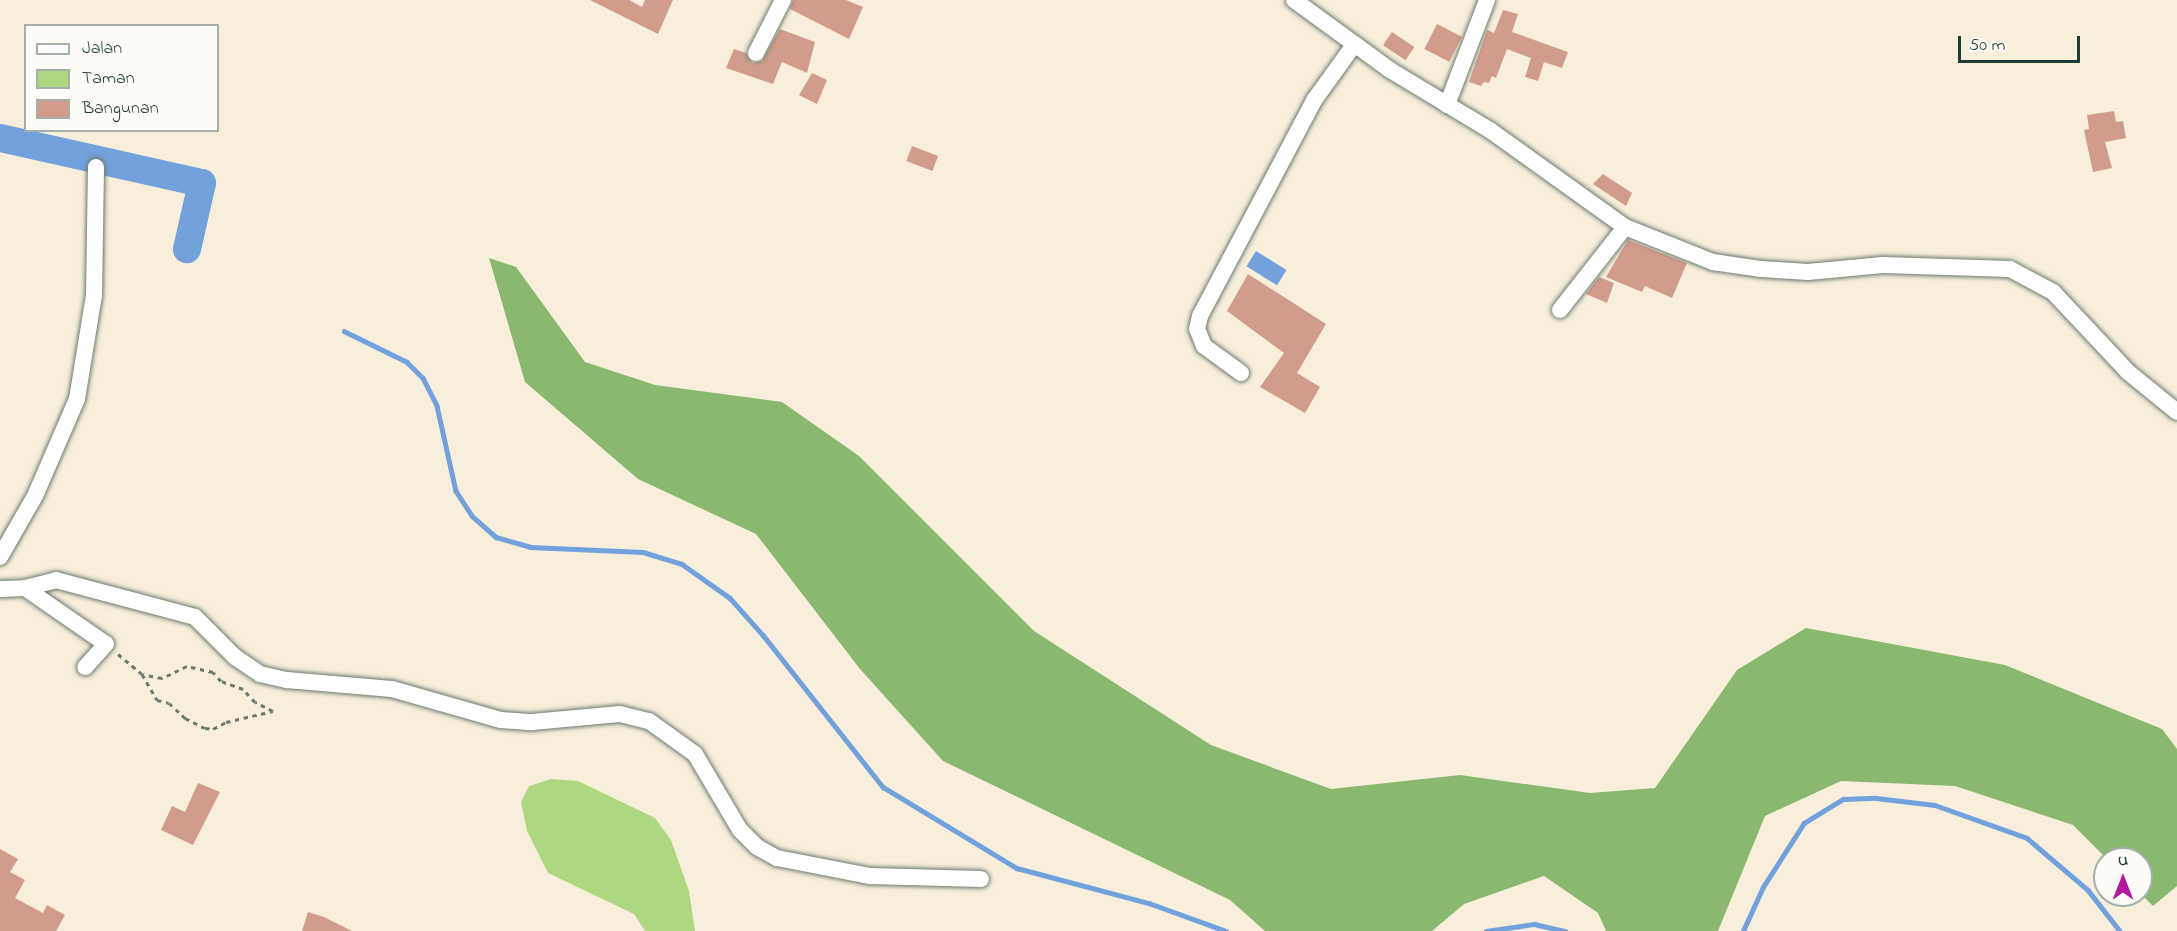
<!DOCTYPE html>
<html>
<head>
<meta charset="utf-8">
<style>
	body { margin:0 }
	#map { position:relative; width:2177px; height:931px; overflow:hidden; background:#f7eedc; font-family:"Indie Flower",sans-serif }
	div>[style] { position:absolute }
	.green>* { inset:0; background:#afd781 }
	.forest>* { inset:0; background:#8bb86f }
	.water>* { inset:0; background:#73a1db; transform-origin:0 0 }
	.stream>* { height:4.5px; margin:-2.25px; padding:0 2.25px; transform-origin:2.25px; border-radius:2.25px; background:#73a1db }
	.river>* { height:28px; margin:-14px; padding:0 14px; transform-origin:14px; border-radius:14px; background:#73a1db }
	.building>* { inset:0; background:#d19c8d; transform-origin:0 0 }
	.path>* { height:3px; margin-top:-1.5px; transform-origin:0; background:repeating-linear-gradient(90deg,#6b7b6f 0 4.5px,transparent 0 9px) }
	.roads { filter:drop-shadow(0 0 2px #6b7b6f) drop-shadow(0 0 2px #6b7b6f) }
	.minor>* { height:16px; margin:-8px; padding:0 8px; transform-origin:8px; border-radius:8px; background:#fff }
	span { translate:-50% -50%; white-space:nowrap; text-align:center; line-height:1.15; -webkit-text-stroke:6px #fdfcf7; paint-order:stroke }
	.legend { position:absolute; left:24px; top:24px; width:195px; height:108px; box-sizing:border-box; background:#fdfcf7; border:2px solid #a4b0a9; margin:0; padding:8px 10px; list-style:none; font-size:18px; color:#1f3d34 }
	.legend li { display:flex; align-items:center; gap:12px; height:30px }
	.legend b { width:30px; border:2px solid #a4b0a9 }
	.north { position:absolute; left:2093px; top:847px; width:60px; height:60px; box-sizing:border-box; background:#fdfcf7; border:2px solid #a4b0a9; border-radius:50%; rotate:0deg; font-size:16px; font-weight:700; line-height:24px; text-align:center; color:#1f3d34 }
	.north::after { content:''; display:block; margin:auto; width:21px; height:27px; background:#b5179e; clip-path:polygon(50% 0,100% 100%,50% 72%,0 100%) }
	.scale { position:absolute; left:1958px; top:36px; width:122px; height:27px; box-sizing:border-box; border:3px solid #1f3d34; border-top:0; padding-left:8px; font-size:18px; line-height:21px; white-space:nowrap; color:#1f3d34; -webkit-text-stroke:4px #fdfcf7; paint-order:stroke }
</style>
</head>
<body>
<div id="map">
	<div class="green">
		<div style="clip-path:polygon(551px 779px,578px 781px,655px 818px,671px 840px,689px 891px,695px 931px,645px 931px,634px 914px,548px 873px,527px 831px,521px 802px,529px 786px)"></div>
	</div>
	<div class="forest">
		<div style="clip-path:polygon(489px 258px,516px 267px,585px 362px,655px 385px,782px 402px,859px 456px,1034px 631px,1211px 745px,1331px 789px,1460px 775px,1590px 793px,1655px 788px,1737px 670px,1806px 628px,2005px 665px,2162px 729px,2177px 749px,2177px 886px,2153px 906px,2141px 894px,2141px 859px,2107px 859px,2073px 825px,1955px 786px,1841px 781px,1765px 816px,1718px 931px,1606px 931px,1598px 913px,1544px 876px,1464px 904px,1432px 931px,1265px 931px,1230px 900px,943px 761px,860px 669px,756px 534px,638px 479px,525px 382px)"></div>
	</div>
	<div class="water">
		<div style="left:1256px;top:251px;width:36px;height:18px;rotate:32deg"></div>
	</div>
	<div class="stream">
		<div style="left:344px;top:331px;width:70px;rotate:26.2deg"></div>
		<div style="left:407px;top:362px;width:23px;rotate:45deg"></div>
		<div style="left:423px;top:378px;width:31px;rotate:63deg"></div>
		<div style="left:437px;top:406px;width:87px;rotate:77.4deg"></div>
		<div style="left:456px;top:491px;width:30px;rotate:57deg"></div>
		<div style="left:472px;top:516px;width:32px;rotate:41deg"></div>
		<div style="left:496px;top:537px;width:35px;rotate:16deg"></div>
		<div style="left:530px;top:547px;width:113px;rotate:2.5deg"></div>
		<div style="left:643px;top:552px;width:41px;rotate:17.1deg"></div>
		<div style="left:682px;top:564px;width:59px;rotate:35.3deg"></div>
		<div style="left:730px;top:598px;width:50px;rotate:48.3deg"></div>
		<div style="left:763px;top:635px;width:194px;rotate:51.7deg"></div>
		<div style="left:883px;top:787px;width:157px;rotate:31.2deg"></div>
		<div style="left:1017px;top:868px;width:137px;rotate:14.9deg"></div>
		<div style="left:1149px;top:903px;width:82px;rotate:20deg"></div>
		<div style="left:1486px;top:931px;width:49px;rotate:-8.3deg"></div>
		<div style="left:1534px;top:924px;width:32px;rotate:13deg"></div>
		<div style="left:1743px;top:931px;width:48px;rotate:-65.6deg"></div>
		<div style="left:1763px;top:887px;width:76px;rotate:-57.4deg"></div>
		<div style="left:1804px;top:823px;width:46px;rotate:-31.6deg"></div>
		<div style="left:1843px;top:799px;width:33px;rotate:-2deg"></div>
		<div style="left:1876px;top:798px;width:59px;rotate:6.8deg"></div>
		<div style="left:1935px;top:805px;width:98px;rotate:19.7deg"></div>
		<div style="left:2027px;top:838px;width:80px;rotate:40.4deg"></div>
		<div style="left:2088px;top:890px;width:52px;rotate:52deg"></div>
	</div>
	<div class="river">
		<div style="left:0;top:138px;width:207px;rotate:12.6deg"></div>
		<div style="left:202px;top:183px;width:68px;rotate:102.8deg"></div>
	</div>
	<div class="building">
		<div style="clip-path:polygon(590px 0,629px 0,642px 7px,645px 0,673px 0,658px 34px)"></div>
		<div style="clip-path:polygon(793px 0,846px 0,863px 7px,849px 39px,790px 9px)"></div>
		<div style="clip-path:polygon(1503px 10px,1518px 14px,1512px 32px,1568px 52px,1562px 68px,1544px 62px,1538px 81px,1525px 77px,1531px 58px,1507px 49px,1496px 78px,1492px 76px,1489px 83px,1484px 82px,1481px 86px,1469px 82px,1487px 30px,1494px 33px)"></div>
		<div style="left:1437px;top:24px;width:28px;height:28px;rotate:27deg"></div>
		<div style="clip-path:polygon(780px 29px,815px 42px,807px 73px,782px 62px,773px 84px,726px 68px,734px 49px,746px 53px,752px 63px,762px 61px)"></div>
		<div style="left:1392px;top:32px;width:27px;height:16px;rotate:34deg"></div>
		<div style="clip-path:polygon(812px 73px,827px 80px,817px 104px,799px 95px)"></div>
		<div style="clip-path:polygon(2114px 111px,2116px 122px,2123px 121px,2126px 138px,2105px 142px,2112px 168px,2093px 172px,2084px 130px,2089px 129px,2087px 115px)"></div>
		<div style="left:912px;top:146px;width:28px;height:16px;rotate:21deg"></div>
		<div style="clip-path:polygon(1603px 174px,1632px 193px,1626px 206px,1593px 184px)"></div>
		<div style="clip-path:polygon(1628px 240px,1687px 263px,1672px 298px,1645px 286px,1642px 292px,1606px 277px)"></div>
		<div style="clip-path:polygon(1248px 274px,1326px 324px,1297px 373px,1320px 387px,1305px 413px,1260px 387px,1284px 353px,1227px 311px)"></div>
		<div style="clip-path:polygon(1599px 277px,1614px 283px,1607px 303px,1586px 294px)"></div>
		<div style="clip-path:polygon(198px 783px,220px 792px,193px 845px,161px 830px,172px 806px,185px 812px)"></div>
		<div style="clip-path:polygon(0 849px,18px 859px,10px 872px,25px 880px,15px 898px,43px 913px,47px 905px,65px 915px,56px 931px,0 931px)"></div>
		<div style="clip-path:polygon(308px 912px,324px 917px,352px 931px,302px 931px)"></div>
	</div>
	<div class="path">
		<div style="left:118px;top:654px;width:31px;rotate:40deg"></div>
		<div style="left:142px;top:674px;width:30px;rotate:60deg"></div>
		<div style="left:157px;top:700px;width:12px;rotate:14deg"></div>
		<div style="left:169px;top:703px;width:22px;rotate:43deg"></div>
		<div style="left:185px;top:718px;width:22px;rotate:27deg"></div>
		<div style="left:205px;top:728px;width:8px;rotate:7deg"></div>
		<div style="left:213px;top:729px;width:15px;rotate:-28deg"></div>
		<div style="left:226px;top:722px;width:48px;rotate:-13.2deg"></div>
		<div style="left:273px;top:711px;width:20px;rotate:-153deg"></div>
		<div style="left:255px;top:702px;width:18px;rotate:-133deg"></div>
		<div style="left:243px;top:689px;width:23px;rotate:-160deg"></div>
		<div style="left:221px;top:681px;width:12px;rotate:-132deg"></div>
		<div style="left:213px;top:672px;width:27px;rotate:-167deg"></div>
		<div style="left:187px;top:666px;width:28px;rotate:154deg"></div>
		<div style="left:162px;top:678px;width:20px;rotate:-169deg"></div>
	</div>
	<div class="roads">
		<div class="minor">
			<div style="left:1294px;top:0;width:119px;rotate:36.1deg"></div>
			<div style="left:1390px;top:70px;width:118px;rotate:31.1deg"></div>
			<div style="left:1491px;top:131px;width:165px;rotate:35.6deg"></div>
			<div style="left:1625px;top:227px;width:95px;rotate:21.7deg"></div>
			<div style="left:1713px;top:262px;width:49px;rotate:8.3deg"></div>
			<div style="left:1761px;top:269px;width:47px;rotate:3.7deg"></div>
			<div style="left:1808px;top:272px;width:75px;rotate:-5.3deg"></div>
			<div style="left:1883px;top:265px;width:127px;rotate:1.8deg"></div>
			<div style="left:2010px;top:269px;width:49px;rotate:28.1deg"></div>
			<div style="left:2053px;top:292px;width:110px;rotate:46.8deg"></div>
			<div style="left:2128px;top:372px;width:63px;rotate:39.2deg"></div>
			<div style="left:756px;top:53px;width:59px;rotate:-63deg"></div>
			<div style="left:1447px;top:105px;width:112px;rotate:-69.1deg"></div>
			<div style="left:1560px;top:310px;width:105px;rotate:-51.9deg"></div>
			<div style="left:1241px;top:373px;width:46px;rotate:-143.9deg"></div>
			<div style="left:1204px;top:346px;width:18px;rotate:-112deg"></div>
			<div style="left:1197px;top:329px;width:13px;rotate:-77deg"></div>
			<div style="left:1200px;top:316px;width:246px;rotate:-62.1deg"></div>
			<div style="left:1315px;top:99px;width:67px;rotate:-54.2deg"></div>
			<div style="left:0;top:557px;width:70px;rotate:-60.2deg"></div>
			<div style="left:35px;top:496px;width:106px;rotate:-66.6deg"></div>
			<div style="left:77px;top:399px;width:105px;rotate:-80.7deg"></div>
			<div style="left:94px;top:295px;width:128px;rotate:-89.1deg"></div>
			<div style="left:25px;top:588px;width:98px;rotate:34.7deg"></div>
			<div style="left:106px;top:644px;width:31px;rotate:132deg"></div>
			<div style="left:0;top:589px;width:25px;rotate:-2deg"></div>
			<div style="left:25px;top:588px;width:32px;rotate:-14deg"></div>
			<div style="left:56px;top:580px;width:144px;rotate:14.9deg"></div>
			<div style="left:195px;top:617px;width:57px;rotate:45deg"></div>
			<div style="left:235px;top:657px;width:30px;rotate:34deg"></div>
			<div style="left:260px;top:674px;width:28px;rotate:13deg"></div>
			<div style="left:287px;top:680px;width:105px;rotate:4.9deg"></div>
			<div style="left:392px;top:689px;width:113px;rotate:15.9deg"></div>
			<div style="left:501px;top:720px;width:31px;rotate:4deg"></div>
			<div style="left:532px;top:722px;width:88px;rotate:-5.2deg"></div>
			<div style="left:620px;top:714px;width:30px;rotate:14deg"></div>
			<div style="left:649px;top:721px;width:57px;rotate:35.7deg"></div>
			<div style="left:695px;top:754px;width:88px;rotate:59.4deg"></div>
			<div style="left:740px;top:830px;width:24px;rotate:45deg"></div>
			<div style="left:757px;top:847px;width:23px;rotate:29deg"></div>
			<div style="left:777px;top:858px;width:95px;rotate:11deg"></div>
			<div style="left:870px;top:876px;width:111px;rotate:1.5deg"></div>
		</div>
	</div>
	<ul class="legend">
	<li><b style="height:8px;background:#fff"></b>Jalan</li>
	<li><b style="height:16px;background:#afd781"></b>Taman</li>
	<li><b style="height:16px;background:#d19c8d"></b>Bangunan</li>
	</ul>
	<div class="north">U</div>
	<div class="scale">50 m</div>
</div>
</body>
</html>
